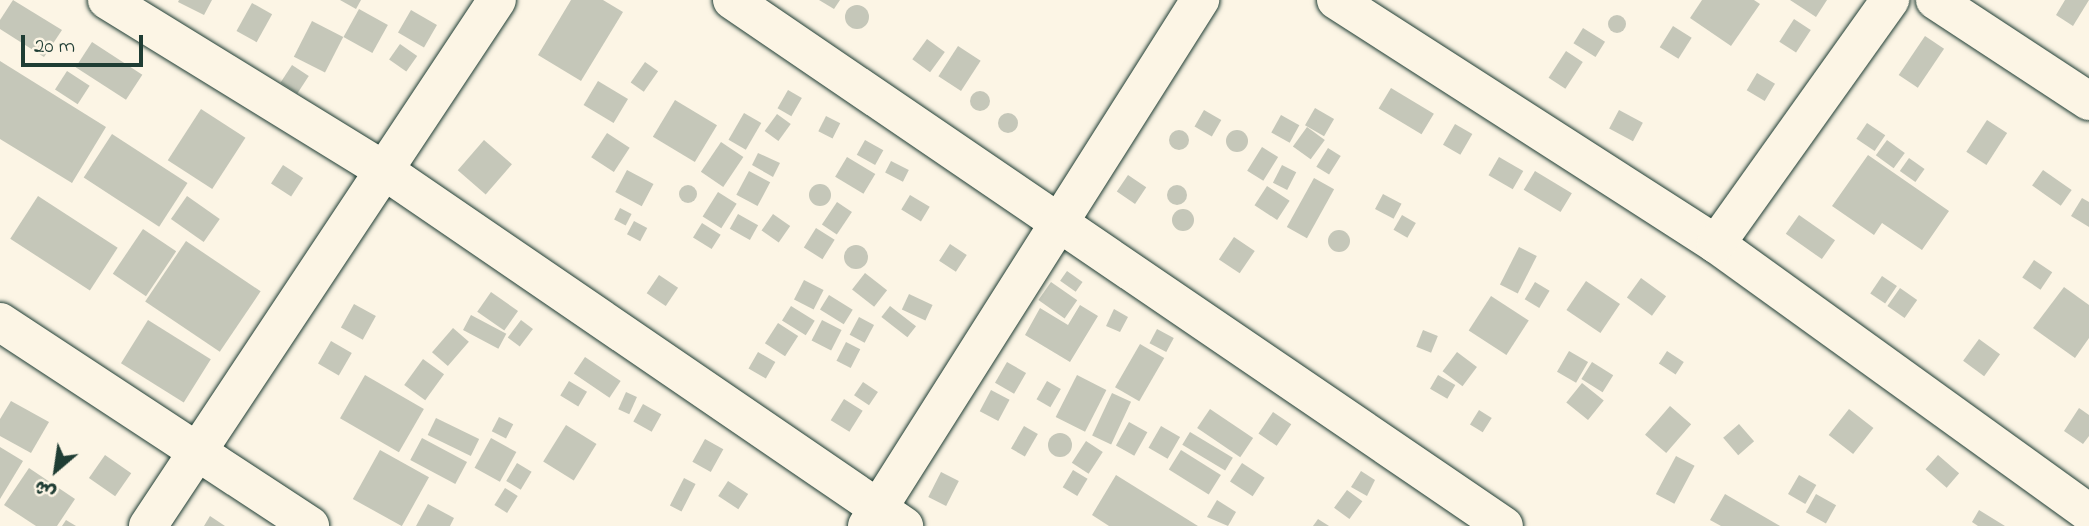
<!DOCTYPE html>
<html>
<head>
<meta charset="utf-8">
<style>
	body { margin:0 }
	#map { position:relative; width:2089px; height:526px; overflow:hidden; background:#fcf5e5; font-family:"Indie Flower","Playpen Sans Arabic",sans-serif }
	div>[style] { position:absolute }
	.building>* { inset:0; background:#c5c7b9; transform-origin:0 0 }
	.round { border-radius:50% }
	.roads { filter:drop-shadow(0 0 2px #1f3d34) drop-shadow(0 0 2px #1f3d34) }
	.minor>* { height:38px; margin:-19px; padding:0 19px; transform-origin:19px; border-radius:19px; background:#fcf5e5 }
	span { translate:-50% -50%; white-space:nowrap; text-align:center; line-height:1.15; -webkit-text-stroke:5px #fcf5e5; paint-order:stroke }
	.north { position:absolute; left:21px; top:435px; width:70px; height:70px; -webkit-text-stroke:5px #fcf5e5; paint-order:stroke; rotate:209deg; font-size:19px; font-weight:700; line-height:28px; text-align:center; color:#1f3d34 }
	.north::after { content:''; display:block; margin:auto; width:24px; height:32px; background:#1f3d34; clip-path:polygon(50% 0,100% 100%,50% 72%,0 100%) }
	.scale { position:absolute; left:21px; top:35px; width:122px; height:32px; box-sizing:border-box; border:4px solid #1f3d34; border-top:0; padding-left:9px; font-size:21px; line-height:24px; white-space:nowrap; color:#1f3d34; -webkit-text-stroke:5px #fcf5e5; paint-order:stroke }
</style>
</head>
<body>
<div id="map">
	<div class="building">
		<div style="clip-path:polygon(13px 0,62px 30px,44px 57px,0 29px,0 20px)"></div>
		<div style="clip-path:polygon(179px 0,212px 0,204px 15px,178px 2px)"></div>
		<div style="clip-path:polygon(340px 0,361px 0,356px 9px)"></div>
		<div style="clip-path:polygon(571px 0,603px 0,623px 12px,581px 81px,538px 55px)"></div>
		<div style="clip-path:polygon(819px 0,840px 0,834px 9px)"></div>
		<div style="clip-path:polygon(1702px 0,1754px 0,1760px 4px,1731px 46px,1690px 18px)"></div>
		<div style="clip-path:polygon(1790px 0,1827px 0,1816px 17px)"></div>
		<div style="clip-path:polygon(2065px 0,2089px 0,2073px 26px,2056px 15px)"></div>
		<div style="left:252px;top:3px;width:23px;height:32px;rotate:29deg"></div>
		<div class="round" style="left:845px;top:5px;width:24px;height:24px"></div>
		<div style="left:359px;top:9px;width:33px;height:32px;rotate:29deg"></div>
		<div style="left:411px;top:10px;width:30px;height:26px;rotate:30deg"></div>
		<div class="round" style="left:1608px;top:15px;width:18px;height:18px"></div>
		<div style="left:1794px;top:19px;width:20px;height:27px;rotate:33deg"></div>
		<div style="left:312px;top:21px;width:35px;height:40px;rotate:27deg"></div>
		<div style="left:1673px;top:26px;width:22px;height:25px;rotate:32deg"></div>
		<div style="left:1583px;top:28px;width:26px;height:18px;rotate:32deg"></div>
		<div style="left:1925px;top:36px;width:23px;height:47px;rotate:34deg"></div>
		<div style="left:927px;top:39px;width:22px;height:25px;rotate:36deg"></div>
		<div style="left:92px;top:42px;width:60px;height:30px;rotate:33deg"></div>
		<div style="left:400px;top:44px;width:21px;height:19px;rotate:35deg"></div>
		<div style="left:958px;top:46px;width:27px;height:36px;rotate:33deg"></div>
		<div style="left:1566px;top:51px;width:20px;height:32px;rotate:33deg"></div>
		<div style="clip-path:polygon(0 61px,106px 127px,72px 183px,0 139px)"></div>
		<div style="left:645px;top:62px;width:16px;height:25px;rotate:35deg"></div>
		<div style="left:292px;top:65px;width:20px;height:21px;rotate:33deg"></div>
		<div style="left:67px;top:71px;width:27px;height:22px;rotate:33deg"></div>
		<div style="left:1757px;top:73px;width:21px;height:20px;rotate:31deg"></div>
		<div style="left:598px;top:81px;width:35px;height:28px;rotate:31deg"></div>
		<div style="left:1391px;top:88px;width:50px;height:24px;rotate:31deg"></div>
		<div style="left:788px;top:90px;width:16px;height:21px;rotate:30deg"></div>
		<div class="round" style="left:970px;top:91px;width:20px;height:20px"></div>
		<div style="left:675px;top:100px;width:49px;height:43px;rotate:31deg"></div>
		<div style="left:1315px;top:108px;width:22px;height:20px;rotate:30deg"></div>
		<div style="left:201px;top:109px;width:53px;height:61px;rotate:33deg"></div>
		<div style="left:1204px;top:110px;width:20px;height:19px;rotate:30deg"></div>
		<div style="left:1619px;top:110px;width:27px;height:21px;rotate:28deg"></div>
		<div class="round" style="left:998px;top:113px;width:20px;height:20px"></div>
		<div style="left:744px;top:113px;width:20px;height:31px;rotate:30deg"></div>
		<div style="left:777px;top:114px;width:17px;height:21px;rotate:36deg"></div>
		<div style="left:1281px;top:115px;width:21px;height:20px;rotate:29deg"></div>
		<div style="left:826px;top:116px;width:16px;height:17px;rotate:27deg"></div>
		<div style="left:1987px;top:120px;width:24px;height:38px;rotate:33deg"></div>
		<div style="left:1867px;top:123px;width:22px;height:19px;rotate:34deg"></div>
		<div style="left:1455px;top:124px;width:20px;height:24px;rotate:30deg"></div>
		<div style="left:1307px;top:127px;width:22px;height:24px;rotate:36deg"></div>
		<div class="round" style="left:1169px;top:130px;width:20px;height:20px"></div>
		<div class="round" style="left:1226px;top:130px;width:22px;height:22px"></div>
		<div style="left:607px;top:133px;width:27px;height:29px;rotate:33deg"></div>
		<div style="left:112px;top:134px;width:90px;height:52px;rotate:33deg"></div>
		<div style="left:484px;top:140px;width:37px;height:40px;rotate:41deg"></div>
		<div style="left:865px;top:140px;width:21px;height:17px;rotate:29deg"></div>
		<div style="left:1887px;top:140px;width:22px;height:19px;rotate:36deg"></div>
		<div style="left:721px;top:142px;width:27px;height:36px;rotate:34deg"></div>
		<div style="left:1262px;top:147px;width:19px;height:28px;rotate:32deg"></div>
		<div style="left:1328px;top:148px;width:15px;height:22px;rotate:32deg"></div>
		<div style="clip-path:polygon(758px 153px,780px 163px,773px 177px,752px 165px)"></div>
		<div style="clip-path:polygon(1868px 155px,1949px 211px,1922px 250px,1882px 223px,1874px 235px,1832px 206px)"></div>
		<div style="left:847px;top:157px;width:33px;height:23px;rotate:31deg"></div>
		<div style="left:1499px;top:157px;width:28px;height:21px;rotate:30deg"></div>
		<div style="left:1909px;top:158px;width:19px;height:16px;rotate:35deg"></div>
		<div style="left:891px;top:161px;width:20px;height:13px;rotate:27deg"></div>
		<div style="left:283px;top:165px;width:24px;height:22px;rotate:33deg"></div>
		<div style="left:1282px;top:165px;width:16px;height:20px;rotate:27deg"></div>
		<div style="left:627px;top:170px;width:30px;height:25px;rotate:28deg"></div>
		<div style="left:2043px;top:170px;width:35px;height:19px;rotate:35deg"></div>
		<div style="left:749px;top:171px;width:24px;height:27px;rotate:28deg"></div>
		<div style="left:1535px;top:171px;width:43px;height:22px;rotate:31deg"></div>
		<div style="left:1128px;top:175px;width:22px;height:20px;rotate:34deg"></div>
		<div style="left:1314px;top:178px;width:23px;height:56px;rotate:29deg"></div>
		<div class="round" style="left:809px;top:184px;width:22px;height:22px"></div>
		<div class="round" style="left:679px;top:185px;width:18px;height:18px"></div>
		<div class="round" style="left:1167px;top:185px;width:20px;height:20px"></div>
		<div style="left:1267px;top:186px;width:27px;height:23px;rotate:33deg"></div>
		<div style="left:718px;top:192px;width:22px;height:29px;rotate:32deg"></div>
		<div style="left:1383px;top:194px;width:21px;height:17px;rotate:28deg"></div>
		<div style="left:910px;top:195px;width:23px;height:17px;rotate:31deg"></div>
		<div style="left:38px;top:196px;width:95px;height:51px;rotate:33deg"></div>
		<div style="left:187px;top:196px;width:40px;height:28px;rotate:35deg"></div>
		<div style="clip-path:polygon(2082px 198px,2089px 202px,2089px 227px,2071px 216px)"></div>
		<div style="left:837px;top:202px;width:18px;height:27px;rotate:34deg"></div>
		<div style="left:620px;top:208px;width:13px;height:13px;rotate:27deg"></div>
		<div class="round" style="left:1172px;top:209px;width:22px;height:22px"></div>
		<div style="left:738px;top:214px;width:23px;height:17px;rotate:29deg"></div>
		<div style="left:773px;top:214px;width:21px;height:20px;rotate:35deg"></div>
		<div style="left:1402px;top:215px;width:16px;height:17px;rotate:30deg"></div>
		<div style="left:1799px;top:215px;width:44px;height:23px;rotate:35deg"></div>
		<div style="left:634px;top:221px;width:15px;height:15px;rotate:28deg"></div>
		<div style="left:702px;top:223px;width:22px;height:17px;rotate:32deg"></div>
		<div style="left:816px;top:228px;width:22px;height:23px;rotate:32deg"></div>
		<div style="left:143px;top:229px;width:40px;height:54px;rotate:34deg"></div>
		<div class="round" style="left:1328px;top:230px;width:22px;height:22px"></div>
		<div style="left:1234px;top:237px;width:25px;height:27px;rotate:34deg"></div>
		<div style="left:186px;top:241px;width:90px;height:73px;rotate:34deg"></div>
		<div style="left:950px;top:244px;width:20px;height:20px;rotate:33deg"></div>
		<div class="round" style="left:844px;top:245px;width:24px;height:24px"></div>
		<div style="left:1519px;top:247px;width:20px;height:42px;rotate:27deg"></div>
		<div style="left:2034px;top:260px;width:22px;height:21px;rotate:34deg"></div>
		<div style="left:1067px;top:271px;width:19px;height:12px;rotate:35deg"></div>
		<div style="left:865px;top:273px;width:28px;height:21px;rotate:38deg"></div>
		<div style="left:659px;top:275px;width:23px;height:22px;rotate:34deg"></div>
		<div style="left:1882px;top:276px;width:18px;height:21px;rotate:34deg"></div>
		<div style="left:1641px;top:278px;width:31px;height:24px;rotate:36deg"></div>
		<div style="left:804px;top:280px;width:22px;height:22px;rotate:27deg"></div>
		<div style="left:1586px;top:281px;width:41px;height:35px;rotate:34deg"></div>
		<div style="left:1051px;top:282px;width:32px;height:22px;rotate:35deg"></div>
		<div style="left:1535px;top:282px;width:17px;height:20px;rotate:31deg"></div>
		<div style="clip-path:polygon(2064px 287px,2089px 305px,2089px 338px,2075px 358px,2033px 328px)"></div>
		<div style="left:1900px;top:288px;width:21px;height:22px;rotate:35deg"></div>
		<div style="left:491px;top:292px;width:33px;height:24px;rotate:35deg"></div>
		<div style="left:909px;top:294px;width:26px;height:17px;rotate:25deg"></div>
		<div style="left:829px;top:295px;width:28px;height:17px;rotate:32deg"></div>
		<div style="left:1491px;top:296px;width:45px;height:41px;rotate:33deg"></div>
		<div style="left:354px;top:304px;width:25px;height:27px;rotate:29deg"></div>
		<div style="clip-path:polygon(1080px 305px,1098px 316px,1070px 362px,1025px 335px,1040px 308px,1068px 325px)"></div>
		<div style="left:791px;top:306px;width:28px;height:17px;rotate:32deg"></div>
		<div style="left:890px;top:306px;width:33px;height:14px;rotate:38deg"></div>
		<div style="clip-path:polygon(1114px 309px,1128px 317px,1120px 332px,1106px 326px)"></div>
		<div style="left:471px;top:315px;width:40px;height:17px;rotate:28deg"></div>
		<div style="left:859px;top:317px;width:17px;height:20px;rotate:28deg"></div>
		<div style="left:148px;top:320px;width:74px;height:51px;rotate:32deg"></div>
		<div style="left:521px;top:320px;width:15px;height:22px;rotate:37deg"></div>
		<div style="left:822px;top:320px;width:22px;height:23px;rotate:27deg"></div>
		<div style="left:778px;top:323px;width:24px;height:24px;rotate:33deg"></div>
		<div style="left:453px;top:328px;width:21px;height:32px;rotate:41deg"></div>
		<div style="left:1157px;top:329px;width:19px;height:16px;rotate:28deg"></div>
		<div style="left:1423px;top:330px;width:16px;height:18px;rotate:22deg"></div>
		<div style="left:1979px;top:339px;width:26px;height:27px;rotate:36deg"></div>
		<div style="left:331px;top:341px;width:24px;height:26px;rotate:30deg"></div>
		<div style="left:846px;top:342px;width:16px;height:21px;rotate:27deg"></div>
		<div style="left:1140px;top:344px;width:28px;height:50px;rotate:30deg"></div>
		<div style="left:1569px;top:351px;width:22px;height:24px;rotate:30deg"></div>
		<div style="left:1667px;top:351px;width:20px;height:15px;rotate:33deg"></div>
		<div style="left:758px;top:352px;width:20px;height:19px;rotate:30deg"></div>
		<div style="left:1457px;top:352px;width:25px;height:24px;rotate:37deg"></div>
		<div style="left:585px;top:357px;width:43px;height:20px;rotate:34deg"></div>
		<div style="left:423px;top:359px;width:26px;height:32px;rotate:36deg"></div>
		<div style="left:1007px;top:362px;width:22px;height:24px;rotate:30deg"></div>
		<div style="left:1592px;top:362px;width:25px;height:20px;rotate:32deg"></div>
		<div style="left:365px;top:375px;width:68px;height:50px;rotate:30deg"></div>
		<div style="left:1077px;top:375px;width:33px;height:47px;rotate:27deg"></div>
		<div style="left:1438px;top:375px;width:20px;height:16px;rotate:30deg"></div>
		<div style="left:569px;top:381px;width:21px;height:17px;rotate:31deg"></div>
		<div style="left:1047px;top:381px;width:16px;height:21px;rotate:30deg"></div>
		<div style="left:863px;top:382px;width:18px;height:16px;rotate:34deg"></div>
		<div style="left:1582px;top:383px;width:28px;height:25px;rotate:39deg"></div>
		<div style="left:991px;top:390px;width:21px;height:24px;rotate:28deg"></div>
		<div style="left:626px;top:392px;width:12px;height:19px;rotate:24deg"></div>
		<div style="left:1112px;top:393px;width:21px;height:47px;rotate:25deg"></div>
		<div style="left:844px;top:399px;width:22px;height:25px;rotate:32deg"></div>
		<div style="clip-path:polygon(11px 401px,49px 422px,31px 453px,0 436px,0 419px)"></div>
		<div style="left:643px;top:404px;width:21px;height:20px;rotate:29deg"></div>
		<div style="left:1670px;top:406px;width:28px;height:38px;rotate:41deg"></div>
		<div style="clip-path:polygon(2079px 408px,2089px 415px,2089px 436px,2083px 444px,2064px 431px)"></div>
		<div style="left:1210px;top:409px;width:52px;height:23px;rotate:34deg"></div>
		<div style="left:1849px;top:409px;width:31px;height:33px;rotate:38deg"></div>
		<div style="left:1479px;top:410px;width:15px;height:17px;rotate:32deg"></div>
		<div style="left:1273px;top:412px;width:22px;height:26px;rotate:34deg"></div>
		<div style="left:499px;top:417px;width:16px;height:16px;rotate:27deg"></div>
		<div style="left:436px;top:418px;width:48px;height:19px;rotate:26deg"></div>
		<div style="left:1129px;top:422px;width:21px;height:27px;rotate:29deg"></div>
		<div style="left:1739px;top:424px;width:23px;height:21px;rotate:49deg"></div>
		<div style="left:566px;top:425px;width:36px;height:43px;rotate:32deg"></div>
		<div style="left:1024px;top:426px;width:16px;height:26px;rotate:30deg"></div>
		<div style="left:1161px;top:426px;width:22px;height:25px;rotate:30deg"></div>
		<div style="left:1190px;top:432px;width:50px;height:15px;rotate:31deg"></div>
		<div class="round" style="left:1048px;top:433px;width:24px;height:24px"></div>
		<div style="left:422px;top:438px;width:51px;height:25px;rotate:28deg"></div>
		<div style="left:491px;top:438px;width:29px;height:34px;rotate:29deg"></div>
		<div style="left:705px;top:439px;width:21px;height:26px;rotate:29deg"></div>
		<div style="left:1086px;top:441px;width:20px;height:26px;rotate:33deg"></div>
		<div style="clip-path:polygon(0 447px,23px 461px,0 499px)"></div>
		<div style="left:380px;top:450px;width:56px;height:56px;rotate:29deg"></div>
		<div style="left:1181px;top:450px;width:47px;height:23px;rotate:32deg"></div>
		<div style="left:105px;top:455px;width:32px;height:28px;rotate:35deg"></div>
		<div style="left:1938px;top:455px;width:28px;height:19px;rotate:41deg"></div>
		<div style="left:1676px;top:456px;width:21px;height:43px;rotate:28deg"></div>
		<div style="left:517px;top:463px;width:17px;height:21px;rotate:31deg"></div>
		<div style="left:1242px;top:463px;width:27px;height:22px;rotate:33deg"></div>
		<div style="clip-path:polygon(29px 468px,75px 499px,57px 526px,36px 526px,4px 505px)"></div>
		<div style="left:1073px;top:470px;width:17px;height:20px;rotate:31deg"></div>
		<div style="clip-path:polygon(1361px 471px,1375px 480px,1367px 496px,1351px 487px)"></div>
		<div style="left:941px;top:472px;width:20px;height:28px;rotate:27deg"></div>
		<div style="clip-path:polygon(1116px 475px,1198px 526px,1109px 526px,1092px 515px)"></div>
		<div style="left:1799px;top:475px;width:20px;height:22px;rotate:30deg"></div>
		<div style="left:684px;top:478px;width:13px;height:31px;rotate:27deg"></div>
		<div style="left:728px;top:481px;width:24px;height:18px;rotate:33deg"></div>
		<div style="left:505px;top:488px;width:15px;height:20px;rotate:32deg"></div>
		<div style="left:1347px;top:490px;width:19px;height:22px;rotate:36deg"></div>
		<div style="clip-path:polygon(1725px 494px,1780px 526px,1721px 526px,1710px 520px)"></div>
		<div style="left:1816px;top:494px;width:23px;height:21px;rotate:29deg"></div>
		<div style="clip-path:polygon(1217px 500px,1236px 512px,1228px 526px,1207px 517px)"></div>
		<div style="clip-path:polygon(428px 504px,454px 518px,450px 526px,416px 526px)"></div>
		<div style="clip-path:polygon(1979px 510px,2005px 526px,1978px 526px,1972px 522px)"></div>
		<div style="clip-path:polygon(210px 516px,225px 526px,204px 526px)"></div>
		<div style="clip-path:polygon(1318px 519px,1329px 526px,1313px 526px)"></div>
		<div style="clip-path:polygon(66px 520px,76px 526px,62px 526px)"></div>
	</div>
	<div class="roads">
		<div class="minor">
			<div style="left:107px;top:0;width:326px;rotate:31.6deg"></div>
			<div style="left:385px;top:171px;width:629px;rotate:34.37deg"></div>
			<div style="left:732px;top:0;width:934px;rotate:34.27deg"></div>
			<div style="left:1336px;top:0;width:452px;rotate:32.7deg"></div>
			<div style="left:1716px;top:244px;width:460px;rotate:35.8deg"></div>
			<div style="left:1935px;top:0;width:184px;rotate:33.3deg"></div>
			<div style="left:1716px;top:244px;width:300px;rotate:-54.5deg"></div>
			<div style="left:0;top:322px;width:371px;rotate:33.3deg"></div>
			<div style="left:148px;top:526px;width:631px;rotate:-56.44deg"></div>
			<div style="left:867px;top:526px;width:623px;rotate:-57.66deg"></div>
		</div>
	</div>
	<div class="north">ش</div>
	<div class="scale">20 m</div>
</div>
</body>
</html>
